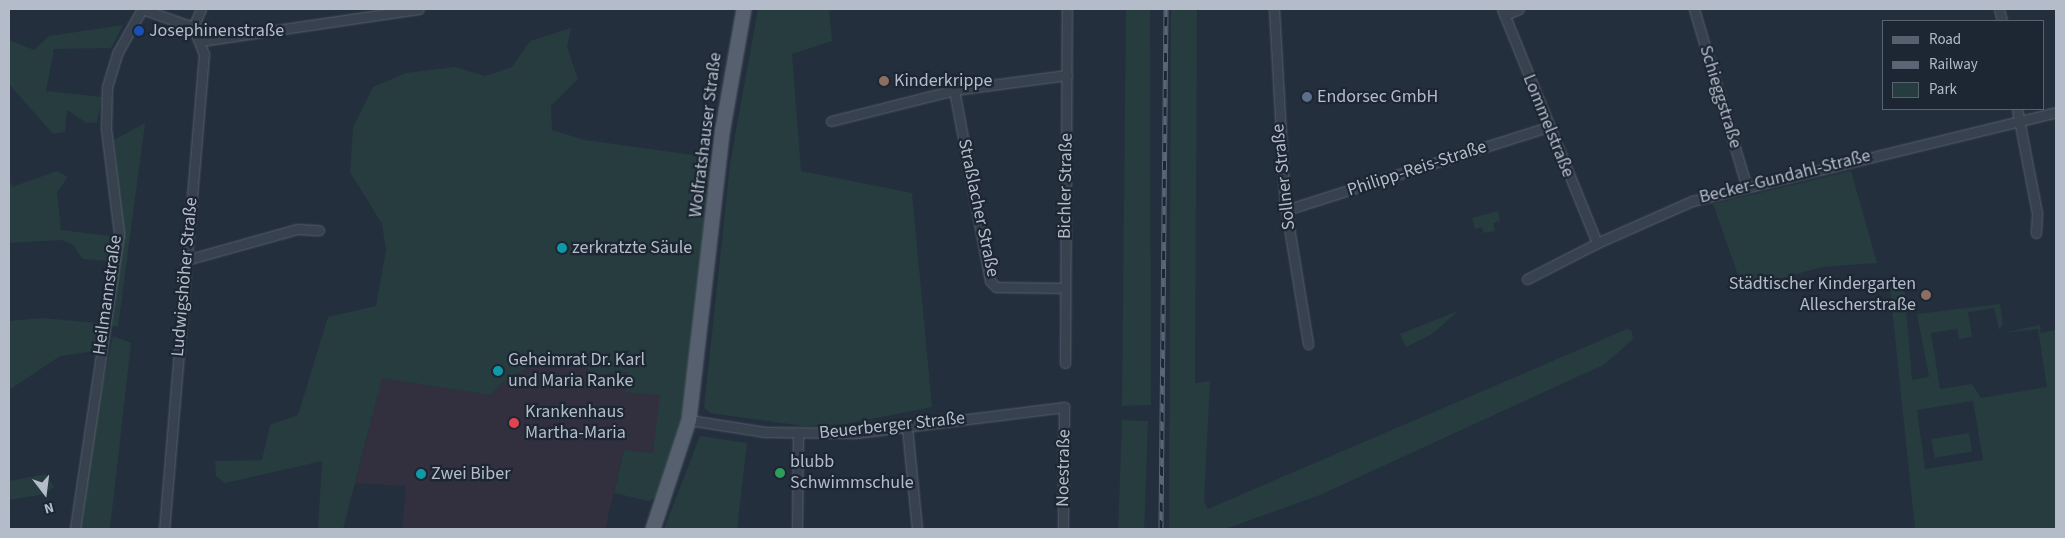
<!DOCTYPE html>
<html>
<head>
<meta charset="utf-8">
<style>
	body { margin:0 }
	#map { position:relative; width:2065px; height:538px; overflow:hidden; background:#242f3e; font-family:"Source Sans 3",sans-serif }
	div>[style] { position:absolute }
	.medical>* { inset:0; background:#32303f }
	.green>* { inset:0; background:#263c3f; transform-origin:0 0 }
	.roads { filter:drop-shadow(0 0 1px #565f6c) drop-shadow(0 0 1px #565f6c) }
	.minor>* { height:9px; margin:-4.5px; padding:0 4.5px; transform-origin:4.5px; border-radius:4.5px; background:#38414e }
	.primary>* { height:14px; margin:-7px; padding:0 7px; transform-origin:7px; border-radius:7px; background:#56606e }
	.rail>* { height:5px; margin-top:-2.5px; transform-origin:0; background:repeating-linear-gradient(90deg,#1d2633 0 9px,#5a6575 0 18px); box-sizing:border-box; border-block:1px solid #5a6575 }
	.dots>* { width:14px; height:14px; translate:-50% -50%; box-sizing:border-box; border:2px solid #1d2633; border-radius:50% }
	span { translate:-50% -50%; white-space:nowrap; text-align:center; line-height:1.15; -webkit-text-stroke:4.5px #1d2633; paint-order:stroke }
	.poi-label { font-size:18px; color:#b4bcc9 }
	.left { translate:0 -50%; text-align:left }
	.right { translate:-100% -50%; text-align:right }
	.street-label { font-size:18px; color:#b4bcc9 }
	.frame { position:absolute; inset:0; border:10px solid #b4bcc9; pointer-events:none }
	.legend { position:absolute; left:1882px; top:20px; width:162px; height:90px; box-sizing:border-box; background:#1d2633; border:1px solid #59626f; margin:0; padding:6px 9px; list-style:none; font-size:15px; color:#b4bcc9 }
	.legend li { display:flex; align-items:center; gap:10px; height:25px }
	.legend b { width:25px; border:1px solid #59626f }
	.north { position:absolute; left:20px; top:468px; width:50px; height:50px; -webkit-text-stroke:4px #1d2633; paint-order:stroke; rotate:165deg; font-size:14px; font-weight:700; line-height:20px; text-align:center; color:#b4bcc9 }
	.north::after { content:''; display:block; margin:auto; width:18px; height:22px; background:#b4bcc9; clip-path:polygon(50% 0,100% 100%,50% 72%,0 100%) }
</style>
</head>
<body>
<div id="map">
	<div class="medical">
		<div style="clip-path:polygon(548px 355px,582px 364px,593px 375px,627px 372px,661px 395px,653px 453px,624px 450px,605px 529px,402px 529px,406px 486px,355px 483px,382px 378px,490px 395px,503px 382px)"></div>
	</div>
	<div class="green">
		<div style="clip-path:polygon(758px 9px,829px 9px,832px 41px,792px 54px,801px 171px,912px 193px,932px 407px,845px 424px,803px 426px,710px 413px,704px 408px,730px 164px)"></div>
		<div style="clip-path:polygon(1126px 9px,1150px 9px,1151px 405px,1122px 406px)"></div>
		<div style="clip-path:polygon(1171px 9px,1197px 9px,1195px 383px,1210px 381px,1204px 502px,1208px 509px,1627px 329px,1632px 331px,1633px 339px,1605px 364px,1320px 495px,1225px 529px,1169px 529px)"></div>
		<div style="clip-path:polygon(123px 25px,111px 48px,54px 49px,46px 91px,102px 97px,97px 122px,87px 123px,67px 110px,65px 132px,53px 134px,9px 84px,9px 40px,34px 50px,49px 36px)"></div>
		<div style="clip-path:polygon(571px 28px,567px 47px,578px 79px,551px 106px,552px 130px,585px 140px,693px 155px,712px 167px,685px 413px,656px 497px,649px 501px,614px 493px,624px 450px,653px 453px,660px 395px,626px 392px,627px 372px,593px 375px,582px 364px,548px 355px,503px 382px,490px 395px,382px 378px,343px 529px,318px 529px,322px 461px,225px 483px,216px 476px,215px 461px,262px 460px,270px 425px,298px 415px,328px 317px,376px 306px,386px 250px,382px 224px,350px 172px,353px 128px,373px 87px,406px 73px,455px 67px,485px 76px,512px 67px,530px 41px)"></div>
		<div style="clip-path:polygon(145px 123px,118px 327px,112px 326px,124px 241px,114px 140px)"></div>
		<div style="clip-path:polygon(57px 171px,68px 177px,57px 192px,61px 230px,111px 236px,108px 261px,83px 259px,72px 244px,61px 240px,9px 243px,9px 177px,12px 187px)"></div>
		<div style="clip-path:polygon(1851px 171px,1877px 263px,1822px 267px,1743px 289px,1713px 204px)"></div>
		<div style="clip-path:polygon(1498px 211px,1500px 221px,1493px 223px,1495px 231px,1484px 233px,1482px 227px,1475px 229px,1472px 218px)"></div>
		<div style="clip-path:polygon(evenodd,1904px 286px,1912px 380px,1929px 377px,1917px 314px,2000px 304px,2003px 324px,1999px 330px,1994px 308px,1968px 312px,1972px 337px,1959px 339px,1957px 329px,1931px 333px,1940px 389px,1972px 384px,1981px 398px,2047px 387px,2038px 329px,2003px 333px,2040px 325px,2041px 333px,2056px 330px,2056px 529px,1915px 529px,1890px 288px,1904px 286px,1973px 401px,1983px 460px,1925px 469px,1917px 410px,1973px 401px)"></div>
		<div style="clip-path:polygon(1458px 311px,1432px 334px,1406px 347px,1400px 334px)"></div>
		<div style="clip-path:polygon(41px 318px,98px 323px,95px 351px,60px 356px,9px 390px,9px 321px)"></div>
		<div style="clip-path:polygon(113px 336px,131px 343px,110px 529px,81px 529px,95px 420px)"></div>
		<div style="left:1122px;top:420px;width:26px;height:109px;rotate:2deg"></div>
		<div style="left:1969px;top:433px;width:19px;height:38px;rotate:81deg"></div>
		<div style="clip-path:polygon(700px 436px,747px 443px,737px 529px,664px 529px)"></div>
		<div style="clip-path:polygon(46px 474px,54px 487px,45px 494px,9px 500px,9px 481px)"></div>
	</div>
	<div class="roads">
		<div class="minor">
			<div style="left:142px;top:9px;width:54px;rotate:19.4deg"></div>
			<div style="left:193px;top:27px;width:29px;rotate:68deg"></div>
			<div style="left:204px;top:54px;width:477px;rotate:94.8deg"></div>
			<div style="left:1274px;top:9px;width:194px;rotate:86.8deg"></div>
			<div style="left:1285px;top:203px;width:143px;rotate:80.7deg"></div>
			<div style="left:1502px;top:9px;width:253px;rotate:67.9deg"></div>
			<div style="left:1694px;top:9px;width:184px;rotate:73.5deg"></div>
			<div style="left:1999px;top:9px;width:12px;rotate:76deg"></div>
			<div style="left:1505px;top:15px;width:15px;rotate:-23deg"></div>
			<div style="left:193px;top:27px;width:20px;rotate:-66deg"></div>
			<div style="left:202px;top:41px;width:219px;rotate:-8.4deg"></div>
			<div style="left:954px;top:90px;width:194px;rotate:79.3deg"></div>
			<div style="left:990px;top:281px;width:8px;rotate:45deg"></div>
			<div style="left:996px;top:287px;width:69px;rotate:0.8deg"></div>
			<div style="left:2017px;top:109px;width:106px;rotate:79.1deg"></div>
			<div style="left:2037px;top:213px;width:20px;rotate:93deg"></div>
			<div style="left:831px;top:121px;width:127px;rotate:-14.1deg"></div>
			<div style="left:954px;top:90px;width:114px;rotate:-7.6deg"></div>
			<div style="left:1286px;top:210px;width:275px;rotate:-17.6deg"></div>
			<div style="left:186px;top:260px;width:115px;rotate:-15.6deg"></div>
			<div style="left:297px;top:229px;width:22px;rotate:3deg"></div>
			<div style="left:1527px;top:279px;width:79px;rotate:-27.2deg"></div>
			<div style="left:1597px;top:243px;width:104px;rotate:-23.9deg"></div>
			<div style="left:1692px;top:201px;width:375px;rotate:-13.7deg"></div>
			<div style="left:1065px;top:363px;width:354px;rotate:-89.7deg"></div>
			<div style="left:689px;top:420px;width:77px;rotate:9deg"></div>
			<div style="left:765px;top:432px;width:91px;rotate:0.6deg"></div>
			<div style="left:856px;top:433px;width:210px;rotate:-7.1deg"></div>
			<div style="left:1064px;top:407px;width:122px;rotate:90.5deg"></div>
			<div style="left:907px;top:427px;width:102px;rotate:84.4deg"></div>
			<div style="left:75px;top:529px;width:299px;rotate:-81.5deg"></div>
			<div style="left:119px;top:233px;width:106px;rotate:-97.1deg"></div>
			<div style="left:106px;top:128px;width:41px;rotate:-88.6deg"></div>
			<div style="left:107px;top:87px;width:37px;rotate:-73deg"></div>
			<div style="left:118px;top:52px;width:49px;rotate:-60.8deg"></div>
			<div style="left:797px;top:529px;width:94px;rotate:-89.4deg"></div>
		</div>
		<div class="primary">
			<div style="left:653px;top:529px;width:115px;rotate:-71.7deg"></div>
			<div style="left:689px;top:420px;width:294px;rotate:-83.4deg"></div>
			<div style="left:723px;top:128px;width:121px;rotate:-80deg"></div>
		</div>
	</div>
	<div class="rail">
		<div style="left:1161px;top:529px;width:520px;rotate:-89.45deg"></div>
	</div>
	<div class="dots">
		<div style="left:139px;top:31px;background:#1a4fb4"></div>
		<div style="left:884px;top:81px;background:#8d6e63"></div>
		<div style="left:1307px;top:97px;background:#5c6f8a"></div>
		<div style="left:562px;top:248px;background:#0f9aa8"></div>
		<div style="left:1926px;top:295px;background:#8d6e63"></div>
		<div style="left:498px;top:371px;background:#0f9aa8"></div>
		<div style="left:514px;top:423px;background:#e0444e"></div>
		<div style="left:780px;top:473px;background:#2e9e5b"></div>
		<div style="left:421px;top:474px;background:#0f9aa8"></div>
	</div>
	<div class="poi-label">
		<span class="left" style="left:149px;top:31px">Josephinenstraße</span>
		<span class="left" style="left:894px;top:81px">Kinderkrippe</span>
		<span class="left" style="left:1317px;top:97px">Endorsec GmbH</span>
		<span class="left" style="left:572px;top:248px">zerkratzte Säule</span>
		<span class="right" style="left:1916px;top:295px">Städtischer Kindergarten<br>Allescherstraße</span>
		<span class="left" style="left:508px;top:371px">Geheimrat Dr. Karl<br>und Maria Ranke</span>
		<span class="left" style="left:525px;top:423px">Krankenhaus<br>Martha-Maria</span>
		<span class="left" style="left:790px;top:473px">blubb<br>Schwimmschule</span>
		<span class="left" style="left:431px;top:474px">Zwei Biber</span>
	</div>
	<div class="street-label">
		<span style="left:1720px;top:97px;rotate:73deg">Schieggstraße</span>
		<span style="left:1548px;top:126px;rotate:68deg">Lommelstraße</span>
		<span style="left:706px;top:135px;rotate:-83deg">Wolfratshauser Straße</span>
		<span style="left:1417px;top:169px;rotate:-18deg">Philipp-Reis-Straße</span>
		<span style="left:1284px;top:177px;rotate:-96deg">Sollner Straße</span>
		<span style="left:1785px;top:177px;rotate:-14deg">Becker-Gundahl-Straße</span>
		<span style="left:1066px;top:186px;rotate:-89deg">Bichler Straße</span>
		<span style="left:978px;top:208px;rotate:78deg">Straßlacher Straße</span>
		<span style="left:185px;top:277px;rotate:-85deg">Ludwigshöher Straße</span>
		<span style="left:108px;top:295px;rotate:-82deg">Heilmannstraße</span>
		<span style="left:892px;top:426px;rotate:-6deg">Beuerberger Straße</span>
		<span style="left:1064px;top:468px;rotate:-89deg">Noestraße</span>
	</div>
	<div class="frame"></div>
	<ul class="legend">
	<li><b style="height:6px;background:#56606e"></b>Road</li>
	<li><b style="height:6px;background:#5a6575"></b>Railway</li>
	<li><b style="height:14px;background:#263c3f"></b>Park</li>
	</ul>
	<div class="north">N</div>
</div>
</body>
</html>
